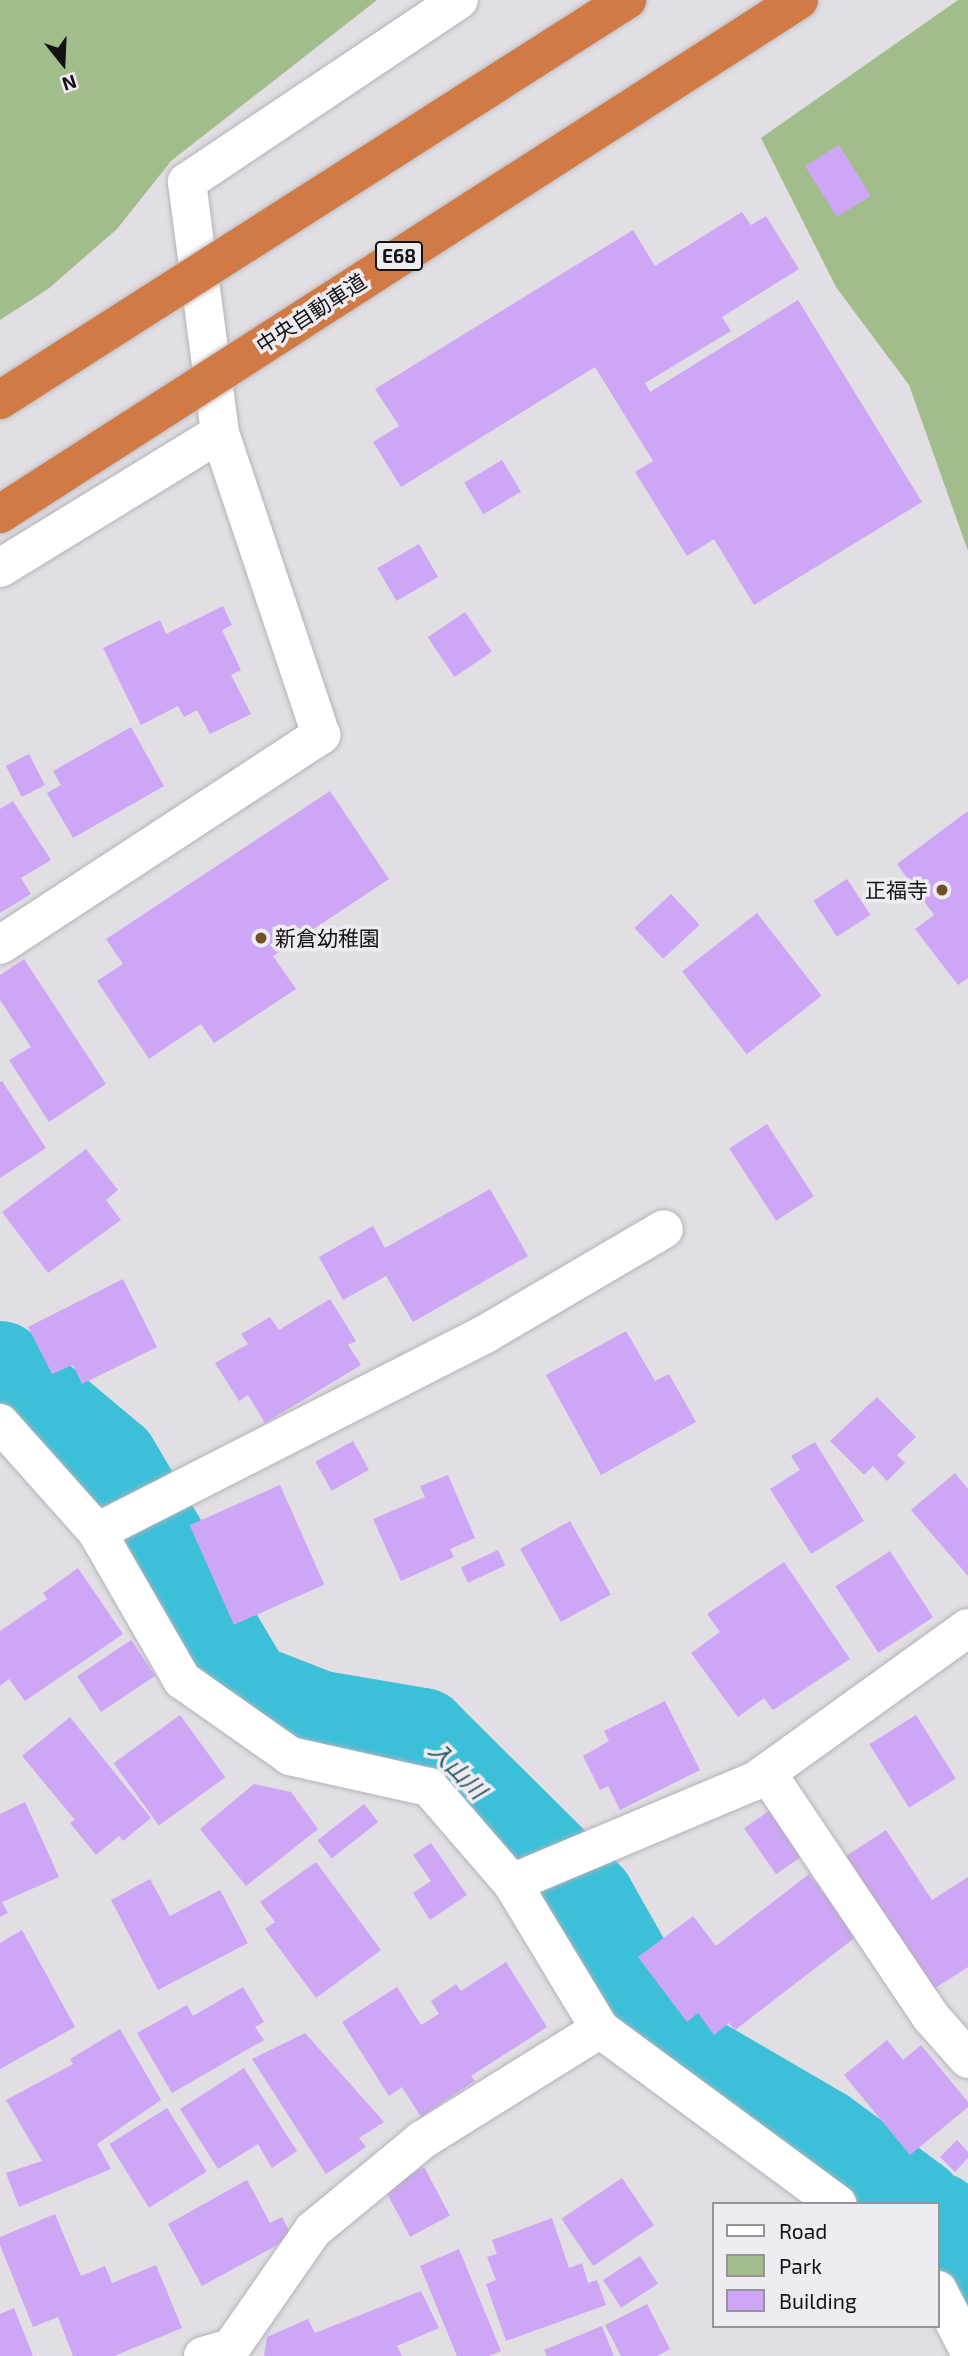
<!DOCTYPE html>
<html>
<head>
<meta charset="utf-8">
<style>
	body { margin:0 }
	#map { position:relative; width:968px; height:2356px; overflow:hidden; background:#e1dee4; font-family:"Exo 2","Noto Sans JP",sans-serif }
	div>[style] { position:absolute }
	.green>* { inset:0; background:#a1bd8c }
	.river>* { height:94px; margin:-47px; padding:0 47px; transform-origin:47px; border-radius:47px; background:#3cc0d9 }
	.building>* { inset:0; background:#cda7f5; transform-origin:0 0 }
	.roads { filter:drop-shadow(0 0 2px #b4b1b7) drop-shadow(0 0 2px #b4b1b7) }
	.minor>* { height:38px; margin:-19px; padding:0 19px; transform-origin:19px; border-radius:19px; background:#fff }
	.bridges { filter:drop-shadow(0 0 2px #bdbcbd) drop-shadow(0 0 2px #bdbcbd) }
	.highway-bridge>* { height:38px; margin:-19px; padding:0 19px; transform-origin:19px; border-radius:19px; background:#d27a45 }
	.dots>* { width:19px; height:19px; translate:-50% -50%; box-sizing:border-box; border:4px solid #eeebf1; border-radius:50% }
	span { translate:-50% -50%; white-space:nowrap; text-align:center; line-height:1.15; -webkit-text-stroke:7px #eeebf1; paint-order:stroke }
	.shield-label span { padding:2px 5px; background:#eeebf1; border:2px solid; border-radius:5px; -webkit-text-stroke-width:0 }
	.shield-label { font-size:19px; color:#121113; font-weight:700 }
	.street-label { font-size:21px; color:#121113 }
	.poi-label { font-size:21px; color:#121113 }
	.right { translate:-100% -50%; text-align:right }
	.left { translate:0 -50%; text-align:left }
	.water-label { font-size:23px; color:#215661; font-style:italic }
	.legend { position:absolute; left:712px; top:2202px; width:228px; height:126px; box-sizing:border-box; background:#eeebf1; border:2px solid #969498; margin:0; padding:9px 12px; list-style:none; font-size:21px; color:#121113 }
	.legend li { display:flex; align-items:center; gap:14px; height:35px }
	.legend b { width:35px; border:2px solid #969498 }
	.north { position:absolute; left:28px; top:28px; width:70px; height:70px; -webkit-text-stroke:5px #eeebf1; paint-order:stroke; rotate:162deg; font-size:19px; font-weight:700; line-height:28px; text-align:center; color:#121113 }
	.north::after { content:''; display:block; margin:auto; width:24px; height:32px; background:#121113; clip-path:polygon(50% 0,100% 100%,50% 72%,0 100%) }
</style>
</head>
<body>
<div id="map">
	<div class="green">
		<div style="clip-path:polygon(0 0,377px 0,171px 161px,117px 229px,48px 289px,0 320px)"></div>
		<div style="clip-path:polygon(958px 0,968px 0,968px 551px,909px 385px,836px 287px,761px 138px)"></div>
	</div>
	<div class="river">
		<div style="left:0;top:1368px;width:146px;rotate:40deg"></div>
		<div style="left:112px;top:1462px;width:264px;rotate:59.4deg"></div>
		<div style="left:246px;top:1689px;width:76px;rotate:21.5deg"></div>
		<div style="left:317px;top:1717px;width:107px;rotate:9.7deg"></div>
		<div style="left:422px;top:1735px;width:234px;rotate:44.8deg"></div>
		<div style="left:588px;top:1900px;width:169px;rotate:60.5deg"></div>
		<div style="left:671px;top:2047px;width:175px;rotate:30.2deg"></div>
		<div style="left:822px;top:2135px;width:117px;rotate:36.3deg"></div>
		<div style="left:938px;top:2220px;width:12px;rotate:35deg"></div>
		<div style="left:948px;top:2227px;width:42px;rotate:61.6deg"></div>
	</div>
	<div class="building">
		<div style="left:839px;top:145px;width:60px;height:40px;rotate:58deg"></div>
		<div style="clip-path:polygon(742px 212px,751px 225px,766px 216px,799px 269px,722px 317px,731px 331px,645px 383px,650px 392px,798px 300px,922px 502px,754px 605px,714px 539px,687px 556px,635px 472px,653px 461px,595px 367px,401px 487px,373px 442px,399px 426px,375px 389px,633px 230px,655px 266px)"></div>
		<div style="left:502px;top:460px;width:37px;height:44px;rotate:59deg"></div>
		<div style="left:419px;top:544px;width:38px;height:48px;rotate:60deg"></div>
		<div style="clip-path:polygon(223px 606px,232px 625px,222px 630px,241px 670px,231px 675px,251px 714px,210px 734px,197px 710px,184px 717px,178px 706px,141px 725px,103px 648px,160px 620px,166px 634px)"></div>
		<div style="left:465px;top:612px;width:48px;height:45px;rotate:56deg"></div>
		<div style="clip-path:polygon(131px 727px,164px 786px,73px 838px,47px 793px,61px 785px,53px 771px)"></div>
		<div style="left:29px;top:754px;width:35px;height:26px;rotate:63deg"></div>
		<div style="clip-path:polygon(330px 791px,389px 879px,273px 956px,296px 989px,214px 1043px,201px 1024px,149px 1059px,97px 981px,123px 964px,106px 939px)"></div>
		<div style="clip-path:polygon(13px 801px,51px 860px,21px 878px,31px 894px,0 913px,0 809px)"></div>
		<div style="clip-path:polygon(968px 811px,968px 978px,958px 985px,915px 929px,934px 915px,897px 864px)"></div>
		<div style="left:847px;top:879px;width:43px;height:40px;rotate:57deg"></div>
		<div style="left:671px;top:894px;width:42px;height:50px;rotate:47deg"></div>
		<div style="left:757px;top:913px;width:105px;height:95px;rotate:52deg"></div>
		<div style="clip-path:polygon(24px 959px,106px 1084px,49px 1122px,9px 1060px,31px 1047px,0 1000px,0 975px)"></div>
		<div style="clip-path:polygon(2px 1081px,46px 1148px,0 1178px,0 1082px)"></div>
		<div style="left:767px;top:1124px;width:86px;height:45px;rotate:57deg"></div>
		<div style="clip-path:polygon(86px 1149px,118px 1190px,106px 1200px,121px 1220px,48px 1273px,2px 1212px)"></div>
		<div style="clip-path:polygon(490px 1189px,528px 1256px,413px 1322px,386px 1276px,343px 1300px,319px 1257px,373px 1226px,385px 1248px)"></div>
		<div style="clip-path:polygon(123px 1279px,157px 1347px,82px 1384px,73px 1365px,52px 1374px,28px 1327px)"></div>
		<div style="clip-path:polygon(330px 1299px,356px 1341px,348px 1345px,361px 1365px,265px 1423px,248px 1395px,239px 1401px,215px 1363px,248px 1344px,241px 1334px,270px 1317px,279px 1330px)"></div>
		<div style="clip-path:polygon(626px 1331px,655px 1381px,669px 1374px,696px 1422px,601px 1475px,546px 1375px)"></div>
		<div style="clip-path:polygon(877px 1397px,916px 1437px,897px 1455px,905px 1463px,887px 1481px,873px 1466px,864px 1475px,830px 1441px)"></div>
		<div style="left:353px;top:1441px;width:33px;height:43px;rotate:61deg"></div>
		<div style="clip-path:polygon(815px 1442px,864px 1521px,811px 1554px,770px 1489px,800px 1470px,791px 1456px)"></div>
		<div style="clip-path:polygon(955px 1473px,968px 1489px,968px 1576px,911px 1510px)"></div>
		<div style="clip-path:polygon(448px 1475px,475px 1538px,450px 1549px,454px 1557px,401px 1581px,373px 1519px,425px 1497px,420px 1486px)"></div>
		<div style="left:280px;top:1485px;width:109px;height:99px;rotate:66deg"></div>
		<div style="left:570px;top:1521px;width:84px;height:57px;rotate:61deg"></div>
		<div style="left:498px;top:1550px;width:17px;height:41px;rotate:65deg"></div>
		<div style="left:890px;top:1551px;width:79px;height:65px;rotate:57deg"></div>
		<div style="clip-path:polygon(784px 1562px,850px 1659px,773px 1710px,764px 1698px,738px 1717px,691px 1653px,720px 1632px,707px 1614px)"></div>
		<div style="clip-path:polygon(78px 1568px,123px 1634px,25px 1701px,9px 1679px,0 1686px,0 1631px,47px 1599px,43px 1593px)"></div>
		<div style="left:131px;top:1640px;width:43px;height:65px;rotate:56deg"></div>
		<div style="clip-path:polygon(665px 1701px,700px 1770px,620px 1810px,608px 1786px,600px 1790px,583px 1756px,609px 1741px,604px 1731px)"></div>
		<div style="left:180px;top:1715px;width:77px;height:82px;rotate:54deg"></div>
		<div style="left:916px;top:1715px;width:75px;height:55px;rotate:58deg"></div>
		<div style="clip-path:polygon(70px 1717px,151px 1818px,123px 1841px,119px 1836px,96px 1855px,70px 1823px,75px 1820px,22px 1756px)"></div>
		<div style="clip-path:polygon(254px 1784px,291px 1792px,318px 1829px,246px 1886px,200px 1829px)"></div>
		<div style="clip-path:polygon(25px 1802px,59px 1877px,2px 1902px,8px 1913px,0 1917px,0 1814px)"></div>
		<div style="left:364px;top:1804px;width:23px;height:59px;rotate:52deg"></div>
		<div style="left:776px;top:1806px;width:56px;height:39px;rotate:55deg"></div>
		<div style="clip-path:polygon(886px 1830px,932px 1900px,968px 1877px,968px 1967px,932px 1990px,846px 1856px)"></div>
		<div style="clip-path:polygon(431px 1843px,467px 1895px,430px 1920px,413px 1893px,431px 1881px,413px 1855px)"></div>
		<div style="clip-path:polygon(316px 1862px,381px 1950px,316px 1998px,265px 1929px,275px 1922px,260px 1902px)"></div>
		<div style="clip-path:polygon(809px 1874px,857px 1936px,735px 2030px,729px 2023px,714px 2035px,698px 2013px,687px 2022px,638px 1957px,693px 1916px,716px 1946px)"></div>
		<div style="clip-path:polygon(150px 1879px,170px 1916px,220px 1890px,248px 1943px,158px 1990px,111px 1900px)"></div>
		<div style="clip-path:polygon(22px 1930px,75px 2027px,0 2069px,0 1943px)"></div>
		<div style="clip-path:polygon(506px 1962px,547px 2027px,471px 2076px,475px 2081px,421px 2117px,402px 2087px,389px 2096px,342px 2022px,397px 1987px,421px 2025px,439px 2014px,431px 2001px,456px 1984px,461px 1991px)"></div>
		<div style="clip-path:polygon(243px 1987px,264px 2022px,255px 2027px,264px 2040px,172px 2093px,137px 2033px,187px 2005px,193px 2016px)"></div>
		<div style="clip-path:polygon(120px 2029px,161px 2100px,97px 2144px,111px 2169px,19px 2207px,6px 2173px,42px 2161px,6px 2100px,73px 2064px,70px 2059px)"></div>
		<div style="clip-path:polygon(305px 2033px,384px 2122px,359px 2138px,366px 2147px,326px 2174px,252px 2059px)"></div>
		<div style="clip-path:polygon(887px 2040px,903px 2060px,921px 2045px,968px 2102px,968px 2107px,910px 2155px,844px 2075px)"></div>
		<div style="clip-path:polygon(244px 2068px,297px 2151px,272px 2168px,258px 2144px,218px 2169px,180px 2109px)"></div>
		<div style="left:167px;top:2108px;width:75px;height:68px;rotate:58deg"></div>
		<div style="clip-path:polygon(957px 2140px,968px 2152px,968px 2158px,955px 2172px,940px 2157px)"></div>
		<div style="left:424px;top:2167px;width:55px;height:45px;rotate:62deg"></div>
		<div style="left:622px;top:2178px;width:57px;height:73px;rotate:56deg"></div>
		<div style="clip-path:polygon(247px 2180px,270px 2223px,282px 2217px,292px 2237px,202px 2286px,168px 2224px)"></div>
		<div style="clip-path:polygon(55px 2214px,81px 2276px,105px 2266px,112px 2283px,156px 2265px,182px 2328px,114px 2356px,73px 2356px,58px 2317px,33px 2327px,0 2245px,0 2237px)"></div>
		<div style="clip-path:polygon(552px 2218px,569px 2268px,582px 2263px,588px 2283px,597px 2280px,606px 2305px,506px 2341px,486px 2284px,496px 2280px,487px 2257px,497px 2254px,492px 2240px)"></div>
		<div style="clip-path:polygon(459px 2249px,501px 2351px,489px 2356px,457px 2356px,420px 2266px)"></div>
		<div style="left:640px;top:2256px;width:33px;height:44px;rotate:57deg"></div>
		<div style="clip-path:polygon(421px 2291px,439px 2328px,397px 2346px,402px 2356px,264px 2356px,267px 2337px,308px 2319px,315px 2333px)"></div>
		<div style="clip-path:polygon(647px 2304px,670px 2349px,657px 2356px,621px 2356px,605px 2325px)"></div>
		<div style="clip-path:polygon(14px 2308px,33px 2356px,0 2356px,0 2314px)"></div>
		<div style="clip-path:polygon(602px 2326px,614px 2356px,547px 2356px,544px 2350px)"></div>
	</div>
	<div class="roads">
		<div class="minor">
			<div style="left:0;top:568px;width:258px;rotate:-31.5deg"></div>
			<div style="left:220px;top:433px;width:253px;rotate:-97.5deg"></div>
			<div style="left:187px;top:182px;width:327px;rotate:-33.8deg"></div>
			<div style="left:0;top:945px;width:384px;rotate:-33.2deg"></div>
			<div style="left:321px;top:735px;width:318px;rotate:-108.5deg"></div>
			<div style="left:0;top:1423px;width:146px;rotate:48.3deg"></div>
			<div style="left:97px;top:1532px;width:171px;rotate:60.1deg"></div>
			<div style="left:182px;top:1680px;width:132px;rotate:35.1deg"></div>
			<div style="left:290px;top:1756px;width:142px;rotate:12.6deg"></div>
			<div style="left:429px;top:1787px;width:127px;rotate:49.2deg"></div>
			<div style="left:512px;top:1883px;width:170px;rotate:58.9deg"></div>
			<div style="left:600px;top:2029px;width:295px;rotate:36.4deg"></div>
			<div style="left:97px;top:1532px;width:438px;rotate:-27deg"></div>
			<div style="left:487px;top:1333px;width:205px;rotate:-30.4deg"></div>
			<div style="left:767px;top:1773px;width:294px;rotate:56.1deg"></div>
			<div style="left:931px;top:2017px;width:56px;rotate:48.6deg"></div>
			<div style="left:512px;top:1883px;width:264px;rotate:-22.8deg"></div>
			<div style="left:755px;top:1781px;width:262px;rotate:-35.7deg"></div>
			<div style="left:938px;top:2290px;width:66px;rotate:63deg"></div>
			<div style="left:203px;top:2356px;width:29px;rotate:-16deg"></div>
			<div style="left:231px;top:2348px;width:144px;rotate:-55.2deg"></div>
			<div style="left:313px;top:2230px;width:141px;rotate:-39.5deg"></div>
			<div style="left:422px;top:2140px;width:210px;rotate:-31.9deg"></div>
		</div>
	</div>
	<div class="bridges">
		<div class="highway-bridge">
			<div style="left:0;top:400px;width:744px;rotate:-32.54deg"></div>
			<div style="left:0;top:514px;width:950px;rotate:-32.75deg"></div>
		</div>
	</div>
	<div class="dots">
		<div style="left:942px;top:890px;background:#724f28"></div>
		<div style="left:261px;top:938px;background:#724f28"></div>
	</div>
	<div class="shield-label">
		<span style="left:399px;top:256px">E68</span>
	</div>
	<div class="street-label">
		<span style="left:311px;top:313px;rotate:-33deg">中央自動車道</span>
	</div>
	<div class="poi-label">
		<span class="right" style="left:928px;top:890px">正福寺</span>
		<span class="left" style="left:275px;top:938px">新倉幼稚園</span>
	</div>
	<div class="water-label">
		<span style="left:458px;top:1770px;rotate:45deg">入山川</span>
	</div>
	<ul class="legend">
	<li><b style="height:9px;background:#fff"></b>Road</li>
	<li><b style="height:19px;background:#a1bd8c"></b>Park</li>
	<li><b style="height:19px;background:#cda7f5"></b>Building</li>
	</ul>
	<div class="north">N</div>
</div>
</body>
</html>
